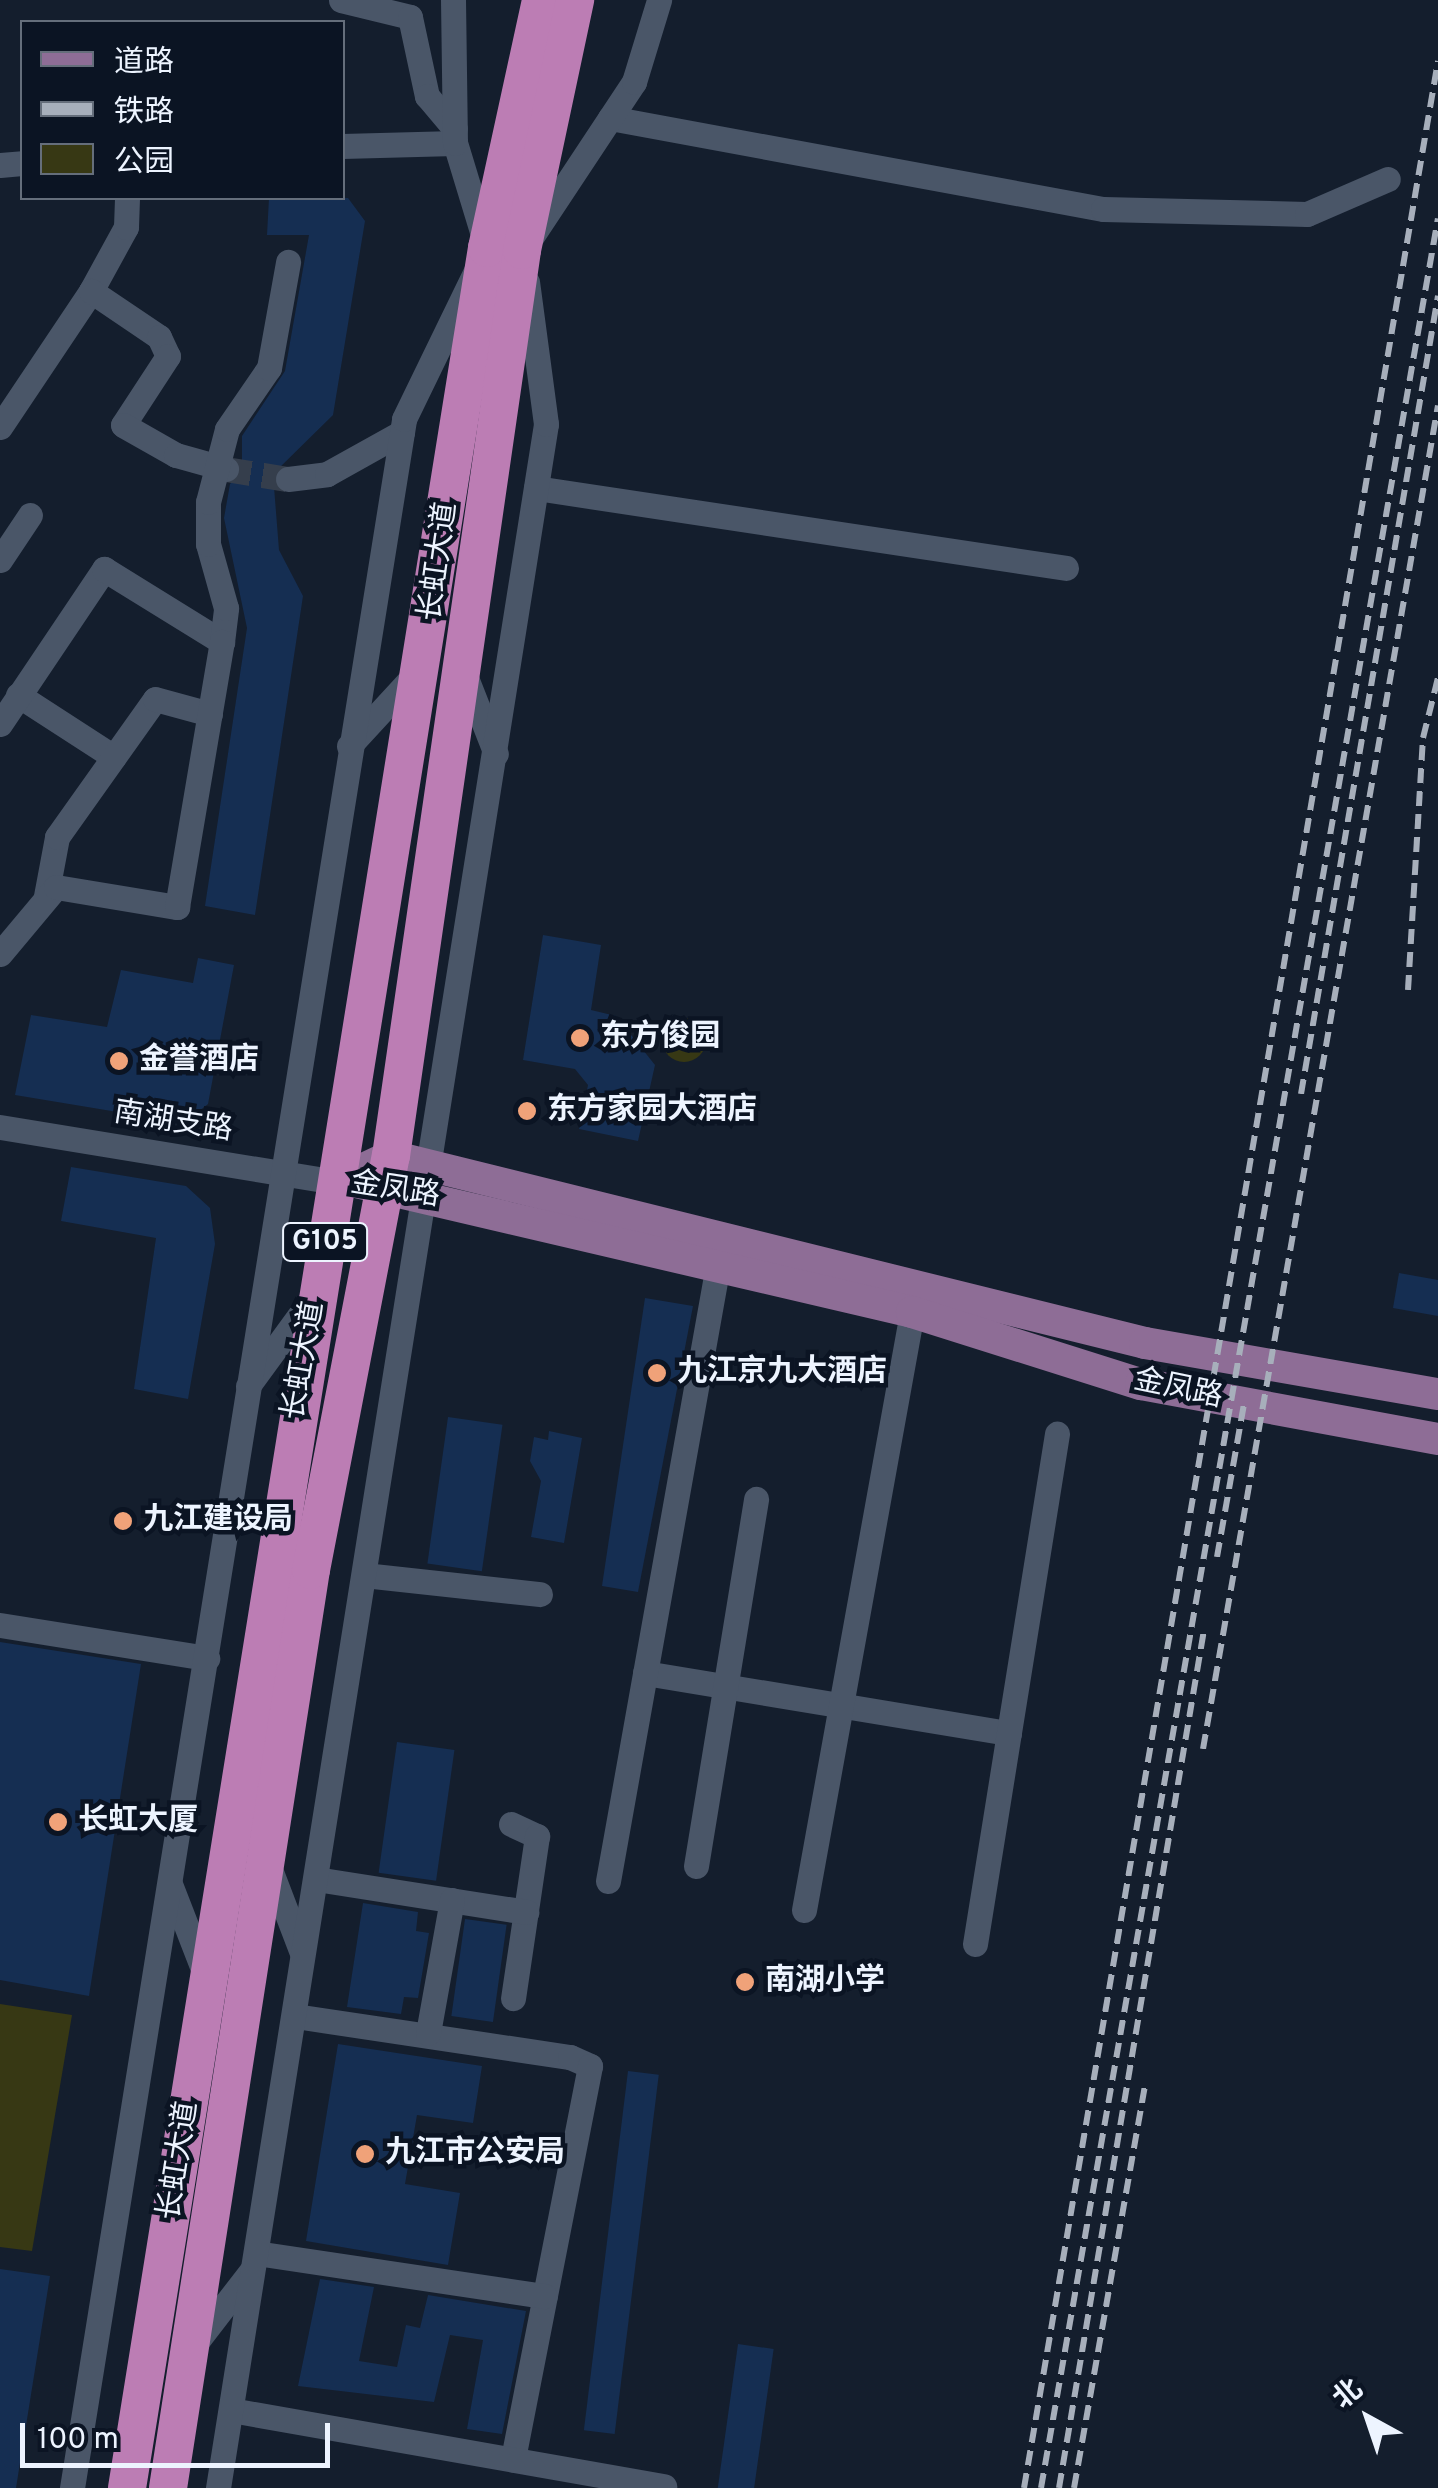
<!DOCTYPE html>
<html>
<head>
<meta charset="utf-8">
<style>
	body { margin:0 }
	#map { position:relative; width:1438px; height:2488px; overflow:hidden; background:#141e2d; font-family:Overpass,"Noto Sans SC",sans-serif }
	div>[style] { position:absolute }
	.green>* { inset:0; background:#373814 }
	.round { border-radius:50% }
	.building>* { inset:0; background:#152e52; transform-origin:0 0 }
	.minor-tunnel>* { height:25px; margin-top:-12.5px; transform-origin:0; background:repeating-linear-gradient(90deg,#353e4c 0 25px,transparent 0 37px) }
	.minor>* { height:25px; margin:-12.5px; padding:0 12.5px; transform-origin:12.5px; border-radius:12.5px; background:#4a5668 }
	.major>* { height:32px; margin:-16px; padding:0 16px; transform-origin:16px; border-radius:16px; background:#8e6d96 }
	.highway>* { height:38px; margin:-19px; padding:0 19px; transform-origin:19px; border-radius:19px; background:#bc7db4 }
	.rail>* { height:6px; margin-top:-3px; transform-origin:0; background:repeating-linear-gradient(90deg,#a7afbb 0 15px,transparent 0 23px) }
	.dots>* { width:28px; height:28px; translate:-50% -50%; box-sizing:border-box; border:5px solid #0b1423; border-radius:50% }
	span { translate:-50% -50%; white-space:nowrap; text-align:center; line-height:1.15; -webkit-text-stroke:9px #0b1423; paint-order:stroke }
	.shield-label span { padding:2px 8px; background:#0b1423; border:2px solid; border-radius:8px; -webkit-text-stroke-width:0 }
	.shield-label { font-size:28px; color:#edf4ff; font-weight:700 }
	.street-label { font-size:30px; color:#edf4ff }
	.poi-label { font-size:30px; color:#edf4ff; font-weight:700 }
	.left { translate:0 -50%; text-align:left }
	.legend { position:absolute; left:20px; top:20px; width:325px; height:180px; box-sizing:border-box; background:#0b1423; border:2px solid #656e7b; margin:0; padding:12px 18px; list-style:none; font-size:30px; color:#edf4ff }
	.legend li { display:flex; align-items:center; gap:20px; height:50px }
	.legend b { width:50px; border:2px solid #656e7b }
	.north { position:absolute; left:1318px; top:2368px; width:100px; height:100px; -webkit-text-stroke:8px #0b1423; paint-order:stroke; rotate:320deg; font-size:28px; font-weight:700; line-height:40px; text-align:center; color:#edf4ff }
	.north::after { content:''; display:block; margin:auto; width:35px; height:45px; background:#edf4ff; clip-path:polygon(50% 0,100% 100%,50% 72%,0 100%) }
	.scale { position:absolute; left:20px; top:2423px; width:310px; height:45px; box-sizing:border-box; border:5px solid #edf4ff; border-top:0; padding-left:12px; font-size:30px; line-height:35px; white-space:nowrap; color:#edf4ff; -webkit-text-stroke:8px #0b1423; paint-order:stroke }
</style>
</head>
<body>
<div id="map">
	<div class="green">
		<div class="round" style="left:662px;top:1018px;width:44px;height:44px"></div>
		<div style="clip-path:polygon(0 2004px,72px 2015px,32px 2251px,0 2247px)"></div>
	</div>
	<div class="building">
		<div style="clip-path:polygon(269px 198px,348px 198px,365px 221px,333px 415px,273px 474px,279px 550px,303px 596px,255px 915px,205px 906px,247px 628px,224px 518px,230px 484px,242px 472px,242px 436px,285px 371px,309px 235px,267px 235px)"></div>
		<div style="clip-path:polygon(543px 935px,601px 945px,591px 1010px,616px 1016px,655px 1065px,638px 1141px,579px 1129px,588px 1085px,575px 1069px,523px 1060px)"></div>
		<div style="clip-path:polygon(198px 958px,234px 965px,208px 1104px,184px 1123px,15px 1095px,31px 1015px,107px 1027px,121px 970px,193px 983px)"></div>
		<div style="clip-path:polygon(71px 1167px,186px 1186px,210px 1208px,215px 1244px,188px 1399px,134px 1389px,156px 1238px,61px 1221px)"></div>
		<div style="clip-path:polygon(1399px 1273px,1438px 1280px,1438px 1316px,1393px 1308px)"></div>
		<div style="clip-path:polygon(645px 1298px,693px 1306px,638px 1592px,602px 1586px)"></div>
		<div style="left:448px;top:1417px;width:55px;height:148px;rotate:8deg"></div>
		<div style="clip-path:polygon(549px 1431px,582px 1438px,564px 1543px,531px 1537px,541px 1481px,530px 1461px,534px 1437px,548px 1440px)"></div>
		<div style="clip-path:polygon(0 1642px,141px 1664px,89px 1996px,0 1980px)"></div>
		<div style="left:397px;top:1742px;width:58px;height:132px;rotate:8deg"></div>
		<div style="clip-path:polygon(363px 1903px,418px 1912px,416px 1931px,429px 1933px,418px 1998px,404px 1997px,401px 2014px,347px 2007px)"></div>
		<div style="left:465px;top:1919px;width:42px;height:98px;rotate:8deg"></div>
		<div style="clip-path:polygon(338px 2044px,482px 2066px,473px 2123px,417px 2115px,405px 2184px,460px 2193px,448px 2265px,306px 2241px)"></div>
		<div style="left:628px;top:2071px;width:31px;height:362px;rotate:7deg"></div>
		<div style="clip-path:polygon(0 2269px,50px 2276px,16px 2488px,0 2488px)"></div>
		<div style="clip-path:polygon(320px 2279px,374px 2287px,359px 2361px,397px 2367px,406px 2325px,420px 2328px,428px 2295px,526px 2311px,502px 2434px,467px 2429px,483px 2340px,450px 2335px,434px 2402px,298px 2386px)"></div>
		<div style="left:738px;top:2344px;width:36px;height:146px;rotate:8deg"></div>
	</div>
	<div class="minor-tunnel">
		<div style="left:226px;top:469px;width:63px;rotate:9.2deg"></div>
	</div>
	<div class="minor">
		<div style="left:341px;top:0;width:71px;rotate:13.8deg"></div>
		<div style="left:410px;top:17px;width:81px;rotate:77.9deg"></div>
		<div style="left:427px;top:96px;width:43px;rotate:49.7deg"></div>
		<div style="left:610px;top:118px;width:501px;rotate:10.46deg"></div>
		<div style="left:1103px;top:209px;width:204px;rotate:1.4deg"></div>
		<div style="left:1307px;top:214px;width:88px;rotate:-23.4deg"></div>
		<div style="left:342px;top:146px;width:113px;rotate:-1.5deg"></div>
		<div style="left:0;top:165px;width:22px;rotate:-5deg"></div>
		<div style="left:532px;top:236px;width:185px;rotate:-56.5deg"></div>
		<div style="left:634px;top:82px;width:86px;rotate:-73deg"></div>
		<div style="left:91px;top:291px;width:73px;rotate:-61.3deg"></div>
		<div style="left:126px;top:227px;width:29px;rotate:-88deg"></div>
		<div style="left:0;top:427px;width:164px;rotate:-56.2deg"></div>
		<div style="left:91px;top:291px;width:82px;rotate:34.1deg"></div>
		<div style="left:159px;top:337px;width:21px;rotate:65deg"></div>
		<div style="left:168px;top:356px;width:82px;rotate:123.1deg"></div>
		<div style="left:123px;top:425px;width:61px;rotate:29.5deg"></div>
		<div style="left:176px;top:455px;width:52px;rotate:15.6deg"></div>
		<div style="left:288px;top:479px;width:39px;rotate:-7deg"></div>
		<div style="left:327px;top:474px;width:86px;rotate:-29.2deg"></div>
		<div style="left:536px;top:488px;width:536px;rotate:8.58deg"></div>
		<div style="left:0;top:560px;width:54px;rotate:-56.3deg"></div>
		<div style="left:463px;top:670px;width:90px;rotate:68.6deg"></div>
		<div style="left:18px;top:695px;width:114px;rotate:32.9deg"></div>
		<div style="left:0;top:724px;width:187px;rotate:-56.1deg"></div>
		<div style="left:104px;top:569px;width:139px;rotate:31.7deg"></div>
		<div style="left:222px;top:642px;width:34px;rotate:-83deg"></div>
		<div style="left:226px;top:608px;width:66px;rotate:-105.7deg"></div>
		<div style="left:208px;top:544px;width:42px;rotate:-90deg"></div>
		<div style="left:208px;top:502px;width:75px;rotate:-75.4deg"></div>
		<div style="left:227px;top:429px;width:74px;rotate:-55.5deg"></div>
		<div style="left:269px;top:368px;width:108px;rotate:-79.8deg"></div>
		<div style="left:349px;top:746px;width:103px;rotate:-47.4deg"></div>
		<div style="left:46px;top:896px;width:60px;rotate:-79.4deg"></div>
		<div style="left:57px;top:837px;width:169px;rotate:-54.6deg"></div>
		<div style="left:155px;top:699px;width:57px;rotate:15.3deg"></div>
		<div style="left:0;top:954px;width:87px;rotate:-50.1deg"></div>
		<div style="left:56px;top:887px;width:123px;rotate:9.4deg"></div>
		<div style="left:177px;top:907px;width:269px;rotate:-80.4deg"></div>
		<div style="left:0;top:1127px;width:340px;rotate:9.3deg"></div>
		<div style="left:248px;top:1386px;width:110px;rotate:-53.9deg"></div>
		<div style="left:364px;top:1575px;width:177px;rotate:6.2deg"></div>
		<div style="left:0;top:1625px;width:210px;rotate:9.1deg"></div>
		<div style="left:645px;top:1673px;width:369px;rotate:9.4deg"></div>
		<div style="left:511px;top:1824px;width:29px;rotate:25deg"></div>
		<div style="left:537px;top:1836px;width:164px;rotate:98.4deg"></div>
		<div style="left:268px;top:1864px;width:95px;rotate:69.1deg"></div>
		<div style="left:696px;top:1866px;width:372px;rotate:-80.7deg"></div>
		<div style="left:316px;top:1879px;width:213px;rotate:8.9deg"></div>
		<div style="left:608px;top:1881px;width:626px;rotate:-79.88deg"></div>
		<div style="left:170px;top:1884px;width:100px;rotate:68.8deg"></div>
		<div style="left:804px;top:1910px;width:608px;rotate:-79.76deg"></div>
		<div style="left:975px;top:1944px;width:517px;rotate:-80.87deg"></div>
		<div style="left:295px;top:2016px;width:278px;rotate:8.5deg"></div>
		<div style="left:570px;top:2057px;width:22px;rotate:24deg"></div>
		<div style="left:590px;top:2066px;width:401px;rotate:101.1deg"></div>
		<div style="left:428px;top:2033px;width:135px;rotate:-79.8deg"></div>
		<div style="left:256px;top:2253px;width:292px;rotate:8.5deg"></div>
		<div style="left:194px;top:2345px;width:95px;rotate:-52.3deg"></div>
		<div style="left:231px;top:2410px;width:440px;rotate:10deg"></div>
		<div style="left:72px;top:2488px;width:2095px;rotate:-80.88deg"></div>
		<div style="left:404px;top:419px;width:190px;rotate:-64.1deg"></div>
		<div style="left:487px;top:248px;width:110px;rotate:-106.9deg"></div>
		<div style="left:455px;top:143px;width:143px;rotate:-90.8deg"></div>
		<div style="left:218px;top:2488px;width:2090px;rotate:-80.97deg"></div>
		<div style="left:546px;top:424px;width:143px;rotate:-97.6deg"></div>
	</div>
	<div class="major">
		<div style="left:336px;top:1182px;width:61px;rotate:-25.3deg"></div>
		<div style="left:391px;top:1156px;width:777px;rotate:13.93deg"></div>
		<div style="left:1145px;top:1343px;width:297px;rotate:9.9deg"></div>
		<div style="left:360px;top:1183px;width:567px;rotate:13.15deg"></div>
		<div style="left:912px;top:1312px;width:240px;rotate:17.5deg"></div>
		<div style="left:1141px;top:1384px;width:302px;rotate:10.5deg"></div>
	</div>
	<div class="highway">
		<div style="left:127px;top:2488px;width:2269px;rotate:-80.87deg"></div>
		<div style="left:487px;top:248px;width:254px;rotate:-77.7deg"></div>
		<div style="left:168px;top:2488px;width:929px;rotate:-81.15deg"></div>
		<div style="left:311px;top:1570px;width:422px;rotate:-79.1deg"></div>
		<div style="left:391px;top:1156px;width:915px;rotate:-81.77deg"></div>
		<div style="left:522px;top:250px;width:256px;rotate:-78deg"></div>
	</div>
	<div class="rail">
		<div style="left:1408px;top:990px;width:252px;rotate:-86.6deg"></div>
		<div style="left:1423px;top:738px;width:62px;rotate:-76deg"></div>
		<div style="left:1301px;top:1094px;width:810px;rotate:-80.26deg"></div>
		<div style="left:1217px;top:1557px;width:155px;rotate:-80deg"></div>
		<div style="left:1203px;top:1749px;width:1364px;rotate:-80.08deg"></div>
		<div style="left:1024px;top:2488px;width:2462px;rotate:-80.32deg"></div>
		<div style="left:1041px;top:2488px;width:2304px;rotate:-80.08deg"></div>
		<div style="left:1059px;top:2488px;width:870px;rotate:-80.41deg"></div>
		<div style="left:1074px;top:2488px;width:410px;rotate:-80deg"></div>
	</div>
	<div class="dots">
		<div style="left:580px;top:1038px;background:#f0a279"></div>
		<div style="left:119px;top:1061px;background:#f0a279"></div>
		<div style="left:527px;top:1111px;background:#f0a279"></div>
		<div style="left:657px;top:1373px;background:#f0a279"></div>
		<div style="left:123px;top:1521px;background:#f0a279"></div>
		<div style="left:58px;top:1822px;background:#f0a279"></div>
		<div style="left:745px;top:1982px;background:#f0a279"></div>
		<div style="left:365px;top:2154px;background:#f0a279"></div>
	</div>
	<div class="shield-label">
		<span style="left:325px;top:1242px">G105</span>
	</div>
	<div class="street-label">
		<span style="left:440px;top:562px;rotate:-82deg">长虹大道</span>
		<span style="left:173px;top:1123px;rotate:9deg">南湖支路</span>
		<span style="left:395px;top:1191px;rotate:9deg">金凤路</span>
		<span style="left:305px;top:1361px;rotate:-80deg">长虹大道</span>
		<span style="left:1178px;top:1390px;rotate:12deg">金凤路</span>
		<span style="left:180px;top:2161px;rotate:-81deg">长虹大道</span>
	</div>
	<div class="poi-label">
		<span class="left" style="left:600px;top:1038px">东方俊园</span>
		<span class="left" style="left:139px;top:1061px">金誉酒店</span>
		<span class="left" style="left:547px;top:1111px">东方家园大酒店</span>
		<span class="left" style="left:677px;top:1373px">九江京九大酒店</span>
		<span class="left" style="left:143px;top:1521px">九江建设局</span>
		<span class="left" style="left:78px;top:1822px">长虹大厦</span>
		<span class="left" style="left:765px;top:1982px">南湖小学</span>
		<span class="left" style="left:385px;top:2154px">九江市公安局</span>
	</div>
	<ul class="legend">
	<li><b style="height:12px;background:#8e6d96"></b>道路</li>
	<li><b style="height:12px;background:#a7afbb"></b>铁路</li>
	<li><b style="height:28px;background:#373814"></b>公园</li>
	</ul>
	<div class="north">北</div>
	<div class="scale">100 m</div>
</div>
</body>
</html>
